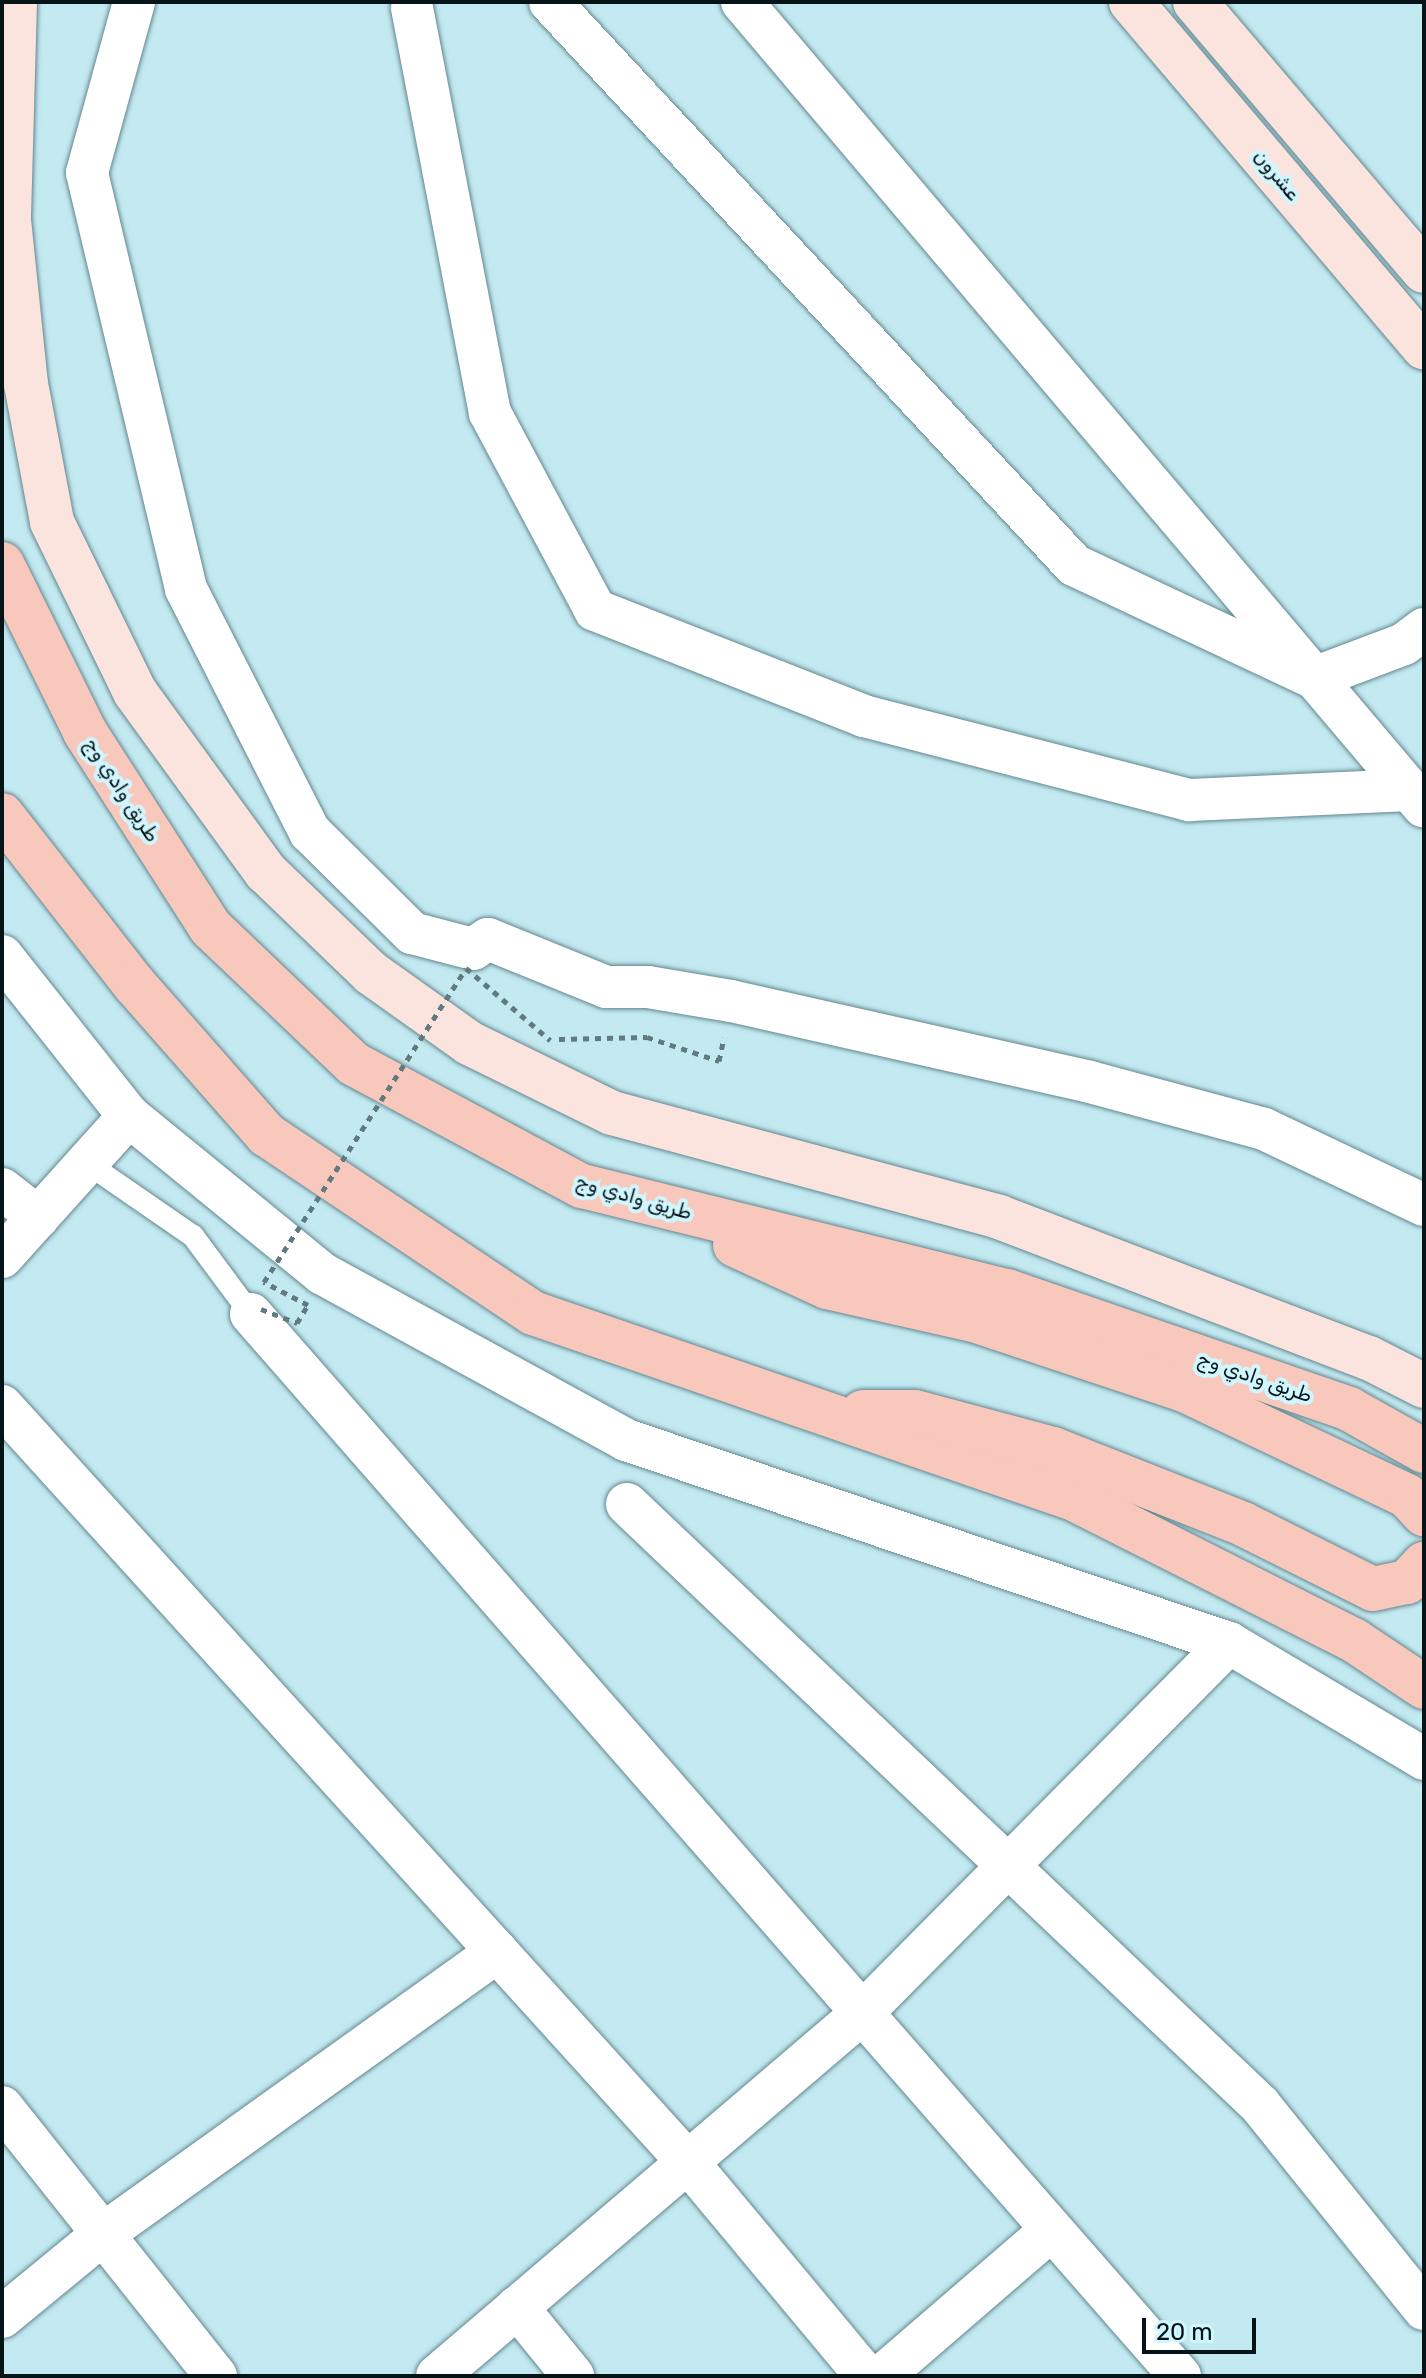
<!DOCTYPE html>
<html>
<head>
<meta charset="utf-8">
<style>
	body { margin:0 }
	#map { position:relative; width:1426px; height:2378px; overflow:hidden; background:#c3e9f1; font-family:Rubik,"Noto Naskh Arabic",sans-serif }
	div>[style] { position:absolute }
	.path>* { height:5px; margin-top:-2.5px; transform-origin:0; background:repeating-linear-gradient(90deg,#617a7f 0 6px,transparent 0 12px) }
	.roads { filter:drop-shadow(0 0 2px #64878f) drop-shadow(0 0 2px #64878f) }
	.lane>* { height:22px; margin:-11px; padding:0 11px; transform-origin:11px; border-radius:11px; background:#fff }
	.street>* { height:42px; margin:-21px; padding:0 21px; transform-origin:21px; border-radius:21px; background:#fff }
	.secondary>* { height:44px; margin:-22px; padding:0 22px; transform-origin:22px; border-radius:22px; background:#fbe4de }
	.primary>* { height:44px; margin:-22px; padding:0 22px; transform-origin:22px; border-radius:22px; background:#f8c8bc }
	.path-bridge>* { height:5px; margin-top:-2.5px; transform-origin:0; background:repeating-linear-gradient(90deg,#617a7f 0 6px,transparent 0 12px) }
	span { translate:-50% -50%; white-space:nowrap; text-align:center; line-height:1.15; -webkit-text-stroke:8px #d0f6ff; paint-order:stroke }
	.street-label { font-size:20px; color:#071417 }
	.frame { position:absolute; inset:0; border:4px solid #071417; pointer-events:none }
	.scale { position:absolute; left:1142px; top:2318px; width:114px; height:36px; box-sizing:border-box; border:4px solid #071417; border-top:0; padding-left:10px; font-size:24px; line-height:28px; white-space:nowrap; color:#071417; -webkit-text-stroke:6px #d0f6ff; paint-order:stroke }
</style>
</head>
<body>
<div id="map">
	<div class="path">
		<div style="left:559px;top:1039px;width:88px;rotate:-1.3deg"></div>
		<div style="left:647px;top:1037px;width:76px;rotate:18.4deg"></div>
		<div style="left:719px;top:1061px;width:24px;rotate:-78deg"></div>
	</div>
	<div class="roads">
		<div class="lane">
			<div style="left:87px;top:1163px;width:129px;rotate:34.6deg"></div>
			<div style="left:193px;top:1236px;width:97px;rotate:53.4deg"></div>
		</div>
		<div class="street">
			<div style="left:134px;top:2px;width:177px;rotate:105.4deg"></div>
			<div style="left:87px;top:173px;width:428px;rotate:76.6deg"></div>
			<div style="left:186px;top:589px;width:273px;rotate:63deg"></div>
			<div style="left:310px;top:832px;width:144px;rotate:44.7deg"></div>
			<div style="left:412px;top:933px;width:63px;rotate:14.7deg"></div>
			<div style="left:473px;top:949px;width:18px;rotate:-34deg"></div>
			<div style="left:488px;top:939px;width:127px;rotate:22.1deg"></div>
			<div style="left:606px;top:987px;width:42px"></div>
			<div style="left:648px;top:987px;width:84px;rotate:9.6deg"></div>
			<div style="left:731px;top:1001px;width:368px;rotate:12.7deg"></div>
			<div style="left:1090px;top:1082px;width:180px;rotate:15.1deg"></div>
			<div style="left:1264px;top:1129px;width:177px;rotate:25.4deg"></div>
			<div style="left:550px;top:2px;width:769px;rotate:47.05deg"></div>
			<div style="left:1074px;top:565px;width:265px;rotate:25.2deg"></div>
			<div style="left:1314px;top:678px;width:96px;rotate:-20.7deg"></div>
			<div style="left:1404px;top:644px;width:25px;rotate:-37deg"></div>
			<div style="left:742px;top:2px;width:1054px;rotate:49.73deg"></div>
			<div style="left:412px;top:8px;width:412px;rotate:79.1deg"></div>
			<div style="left:490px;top:413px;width:223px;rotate:61.9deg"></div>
			<div style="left:595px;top:610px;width:289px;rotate:21.5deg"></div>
			<div style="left:864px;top:716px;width:336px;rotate:14.5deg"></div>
			<div style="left:1189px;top:800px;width:221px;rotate:-2.6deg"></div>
			<div style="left:2px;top:956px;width:204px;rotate:51.6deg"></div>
			<div style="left:129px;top:1116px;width:250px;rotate:39.2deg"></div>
			<div style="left:323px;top:1274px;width:345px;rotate:28.7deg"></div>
			<div style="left:626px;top:1440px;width:636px;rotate:18.61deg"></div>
			<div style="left:1229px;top:1643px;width:227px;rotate:30.7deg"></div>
			<div style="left:2px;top:1189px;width:46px;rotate:37.9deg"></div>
			<div style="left:2px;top:1257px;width:190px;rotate:-48deg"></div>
			<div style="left:251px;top:1314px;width:1411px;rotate:48.82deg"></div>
			<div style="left:2px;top:1406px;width:1018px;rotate:47.79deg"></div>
			<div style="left:686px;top:2160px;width:281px;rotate:50.2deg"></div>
			<div style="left:627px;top:1504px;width:873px;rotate:43.51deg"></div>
			<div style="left:1260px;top:2105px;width:262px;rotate:51.2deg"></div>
			<div style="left:2px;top:2107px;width:344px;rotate:51.5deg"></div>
			<div style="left:517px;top:2307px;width:89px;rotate:50.9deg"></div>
			<div style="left:2px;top:2317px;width:131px;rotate:-39.4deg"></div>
			<div style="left:103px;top:2234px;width:485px;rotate:-35.6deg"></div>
			<div style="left:437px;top:2376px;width:556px;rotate:-40.48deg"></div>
			<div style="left:860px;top:2015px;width:524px;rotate:-45.23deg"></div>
			<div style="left:882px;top:2376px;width:223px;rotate:-40.8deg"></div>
		</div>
		<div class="secondary">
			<div style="left:15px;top:2px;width:218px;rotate:91.6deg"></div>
			<div style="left:9px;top:220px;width:165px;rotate:84.1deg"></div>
			<div style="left:26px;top:384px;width:140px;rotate:79.3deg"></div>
			<div style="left:52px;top:522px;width:189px;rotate:64deg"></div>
			<div style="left:135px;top:692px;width:223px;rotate:54deg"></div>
			<div style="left:266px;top:872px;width:146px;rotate:43.9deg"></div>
			<div style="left:371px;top:973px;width:120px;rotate:35.5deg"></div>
			<div style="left:469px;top:1043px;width:159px;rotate:26.1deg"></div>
			<div style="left:612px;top:1113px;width:401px;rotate:15deg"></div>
			<div style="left:999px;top:1217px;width:396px;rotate:20.9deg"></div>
			<div style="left:1369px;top:1358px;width:62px;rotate:27deg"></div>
			<div style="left:1131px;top:2px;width:453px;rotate:49.7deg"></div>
			<div style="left:1195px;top:2px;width:353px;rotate:49.6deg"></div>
		</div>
		<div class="primary">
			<div style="left:2px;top:564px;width:187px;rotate:63.7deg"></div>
			<div style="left:85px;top:732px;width:233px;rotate:57.3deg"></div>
			<div style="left:211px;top:928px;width:197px;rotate:43.6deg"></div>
			<div style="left:354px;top:1064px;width:259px;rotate:28.2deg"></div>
			<div style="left:582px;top:1186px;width:438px;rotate:13.9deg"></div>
			<div style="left:1007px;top:1291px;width:362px;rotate:19deg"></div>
			<div style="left:1349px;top:1409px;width:86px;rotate:29.2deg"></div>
			<div style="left:2px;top:815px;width:216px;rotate:52deg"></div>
			<div style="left:135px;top:985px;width:200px;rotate:48.7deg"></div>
			<div style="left:267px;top:1135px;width:320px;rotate:33.8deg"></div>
			<div style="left:533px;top:1313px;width:572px;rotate:18.97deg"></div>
			<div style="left:1074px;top:1499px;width:315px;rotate:26.8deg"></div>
			<div style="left:1355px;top:1641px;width:83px;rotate:33.7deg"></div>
			<div style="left:735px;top:1245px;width:101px;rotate:24.5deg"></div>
			<div style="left:827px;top:1287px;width:151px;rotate:12.7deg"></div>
			<div style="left:974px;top:1320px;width:221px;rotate:18.4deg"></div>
			<div style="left:1184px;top:1390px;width:247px;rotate:25.4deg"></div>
			<div style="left:1407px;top:1496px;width:25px;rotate:47deg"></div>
			<div style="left:863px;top:1412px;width:52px"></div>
			<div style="left:915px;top:1412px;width:143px;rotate:15deg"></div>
			<div style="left:1053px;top:1449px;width:204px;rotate:21.5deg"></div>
			<div style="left:1243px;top:1524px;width:145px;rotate:26.6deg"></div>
			<div style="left:1373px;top:1589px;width:35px;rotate:-12deg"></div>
			<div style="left:1407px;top:1582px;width:25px;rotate:-47deg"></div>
		</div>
	</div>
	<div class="path-bridge">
		<div style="left:261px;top:1309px;width:39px;rotate:21deg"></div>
		<div style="left:297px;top:1323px;width:21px;rotate:-59deg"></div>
		<div style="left:308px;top:1305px;width:50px;rotate:-152.4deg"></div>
		<div style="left:264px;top:1282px;width:373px;rotate:-57.2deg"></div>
		<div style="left:466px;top:968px;width:111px;rotate:40.6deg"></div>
	</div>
	<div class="street-label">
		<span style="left:1277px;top:175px;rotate:50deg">عشرون</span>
		<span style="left:122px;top:790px;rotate:57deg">طريق وادي وج</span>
		<span style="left:634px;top:1197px;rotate:16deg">طريق وادي وج</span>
		<span style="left:1255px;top:1377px;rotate:19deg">طريق وادي وج</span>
	</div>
	<div class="frame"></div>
	<div class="scale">20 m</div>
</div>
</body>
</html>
